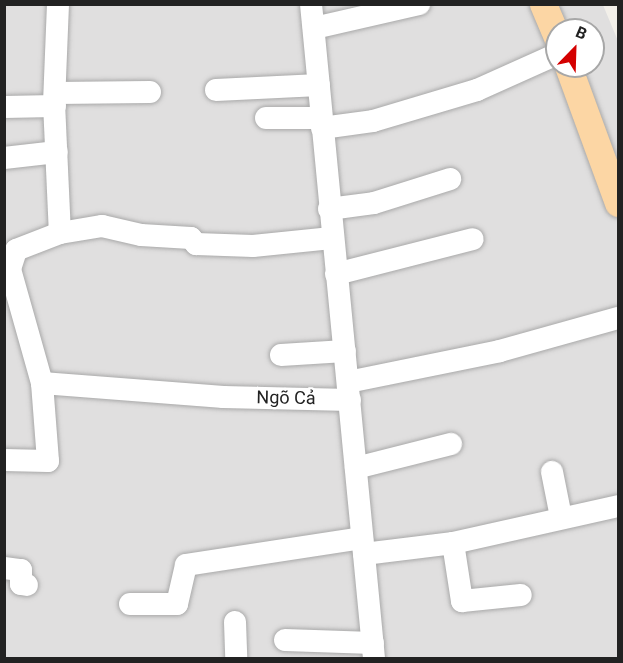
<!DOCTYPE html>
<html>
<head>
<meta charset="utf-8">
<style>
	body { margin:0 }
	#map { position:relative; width:623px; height:663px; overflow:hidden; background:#f2efe9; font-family:Roboto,sans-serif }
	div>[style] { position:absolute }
	.residential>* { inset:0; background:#e0dfdf }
	.roads { filter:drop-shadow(0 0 2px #a9a9a9) drop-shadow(0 0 2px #a9a9a9) }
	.minor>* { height:22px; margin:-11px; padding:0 11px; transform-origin:11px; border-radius:11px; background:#fff }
	.major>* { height:27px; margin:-13.5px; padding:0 13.5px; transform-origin:13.5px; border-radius:13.5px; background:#fcd6a4 }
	span { translate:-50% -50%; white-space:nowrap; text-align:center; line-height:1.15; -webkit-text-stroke:4.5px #fff; paint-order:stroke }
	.street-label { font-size:18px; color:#222 }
	.frame { position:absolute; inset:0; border:6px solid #222; pointer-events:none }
	.north { position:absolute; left:545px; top:18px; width:60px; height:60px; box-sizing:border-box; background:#fff; border:2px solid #a7a7a7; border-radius:50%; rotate:23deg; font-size:16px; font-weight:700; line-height:24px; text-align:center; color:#222 }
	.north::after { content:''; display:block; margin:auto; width:21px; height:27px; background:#d40000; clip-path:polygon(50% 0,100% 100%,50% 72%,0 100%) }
</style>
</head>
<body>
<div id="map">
	<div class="residential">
		<div style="clip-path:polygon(evenodd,4px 5px,603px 5px,618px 41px,618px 658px,5px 658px,4px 5px,557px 30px,593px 30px,593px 66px,557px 66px,557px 30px)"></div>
	</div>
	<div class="roads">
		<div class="minor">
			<div style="left:58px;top:4px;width:99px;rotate:92.3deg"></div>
			<div style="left:54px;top:103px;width:130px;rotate:87.4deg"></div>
			<div style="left:311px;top:4px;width:657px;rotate:84.5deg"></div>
			<div style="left:314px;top:28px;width:108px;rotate:-12.9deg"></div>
			<div style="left:216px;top:90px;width:103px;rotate:-2.8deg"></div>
			<div style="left:55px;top:93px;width:95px;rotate:-0.6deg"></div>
			<div style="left:4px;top:107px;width:51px;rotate:-1.1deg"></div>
			<div style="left:266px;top:118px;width:55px"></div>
			<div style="left:322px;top:128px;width:51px;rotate:-7.8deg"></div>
			<div style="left:373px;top:121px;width:109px;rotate:-16.6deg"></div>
			<div style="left:477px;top:90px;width:88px;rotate:-24.2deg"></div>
			<div style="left:4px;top:158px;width:53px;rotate:-6.5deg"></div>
			<div style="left:329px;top:209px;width:45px;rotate:-7.6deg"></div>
			<div style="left:374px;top:203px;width:80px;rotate:-17.5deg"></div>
			<div style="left:336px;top:274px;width:141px;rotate:-14.3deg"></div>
			<div style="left:281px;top:355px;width:64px;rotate:-3.6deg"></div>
			<div style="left:348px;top:382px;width:155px;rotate:-11.5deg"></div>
			<div style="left:500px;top:351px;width:123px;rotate:-15.6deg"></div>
			<div style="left:42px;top:383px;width:182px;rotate:4.4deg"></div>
			<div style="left:223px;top:397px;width:127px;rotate:1.4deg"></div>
			<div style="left:4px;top:460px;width:44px;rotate:1.3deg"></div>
			<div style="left:48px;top:461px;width:78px;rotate:-94.4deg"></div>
			<div style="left:42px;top:383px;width:118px;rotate:-105.7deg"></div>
			<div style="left:10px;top:269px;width:20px;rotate:-72deg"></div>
			<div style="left:16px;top:250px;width:47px;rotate:-21.1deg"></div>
			<div style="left:60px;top:233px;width:43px;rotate:-9.5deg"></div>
			<div style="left:102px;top:226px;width:40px;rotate:13deg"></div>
			<div style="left:141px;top:235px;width:50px;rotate:3.4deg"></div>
			<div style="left:191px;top:238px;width:8px;rotate:50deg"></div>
			<div style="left:196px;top:244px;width:57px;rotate:2deg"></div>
			<div style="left:253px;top:246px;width:79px;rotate:-5.8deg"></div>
			<div style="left:356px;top:468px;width:98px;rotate:-14.2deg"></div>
			<div style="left:552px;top:472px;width:46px;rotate:78.7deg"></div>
			<div style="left:453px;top:543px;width:59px;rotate:81.2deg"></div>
			<div style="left:462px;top:601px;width:59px;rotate:-5.8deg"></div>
			<div style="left:364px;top:554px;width:90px;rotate:-7deg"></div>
			<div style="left:453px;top:543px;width:169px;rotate:-12.6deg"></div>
			<div style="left:4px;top:568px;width:17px;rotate:7deg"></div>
			<div style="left:21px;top:570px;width:14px;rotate:90deg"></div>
			<div style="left:21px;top:584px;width:6px;rotate:9deg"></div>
			<div style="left:130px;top:604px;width:47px"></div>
			<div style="left:177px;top:604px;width:40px;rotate:-77deg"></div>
			<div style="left:186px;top:565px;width:178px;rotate:-8.7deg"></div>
			<div style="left:235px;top:622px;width:36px;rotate:88deg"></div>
			<div style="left:285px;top:640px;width:88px;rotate:2deg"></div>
		</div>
		<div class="major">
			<div style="left:543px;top:4px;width:36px;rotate:67deg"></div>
			<div style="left:568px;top:66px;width:146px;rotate:69.9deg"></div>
		</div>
	</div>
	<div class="street-label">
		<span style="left:286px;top:398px;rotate:1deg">Ngõ Cả</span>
	</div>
	<div class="frame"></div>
	<div class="north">B</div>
</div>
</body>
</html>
